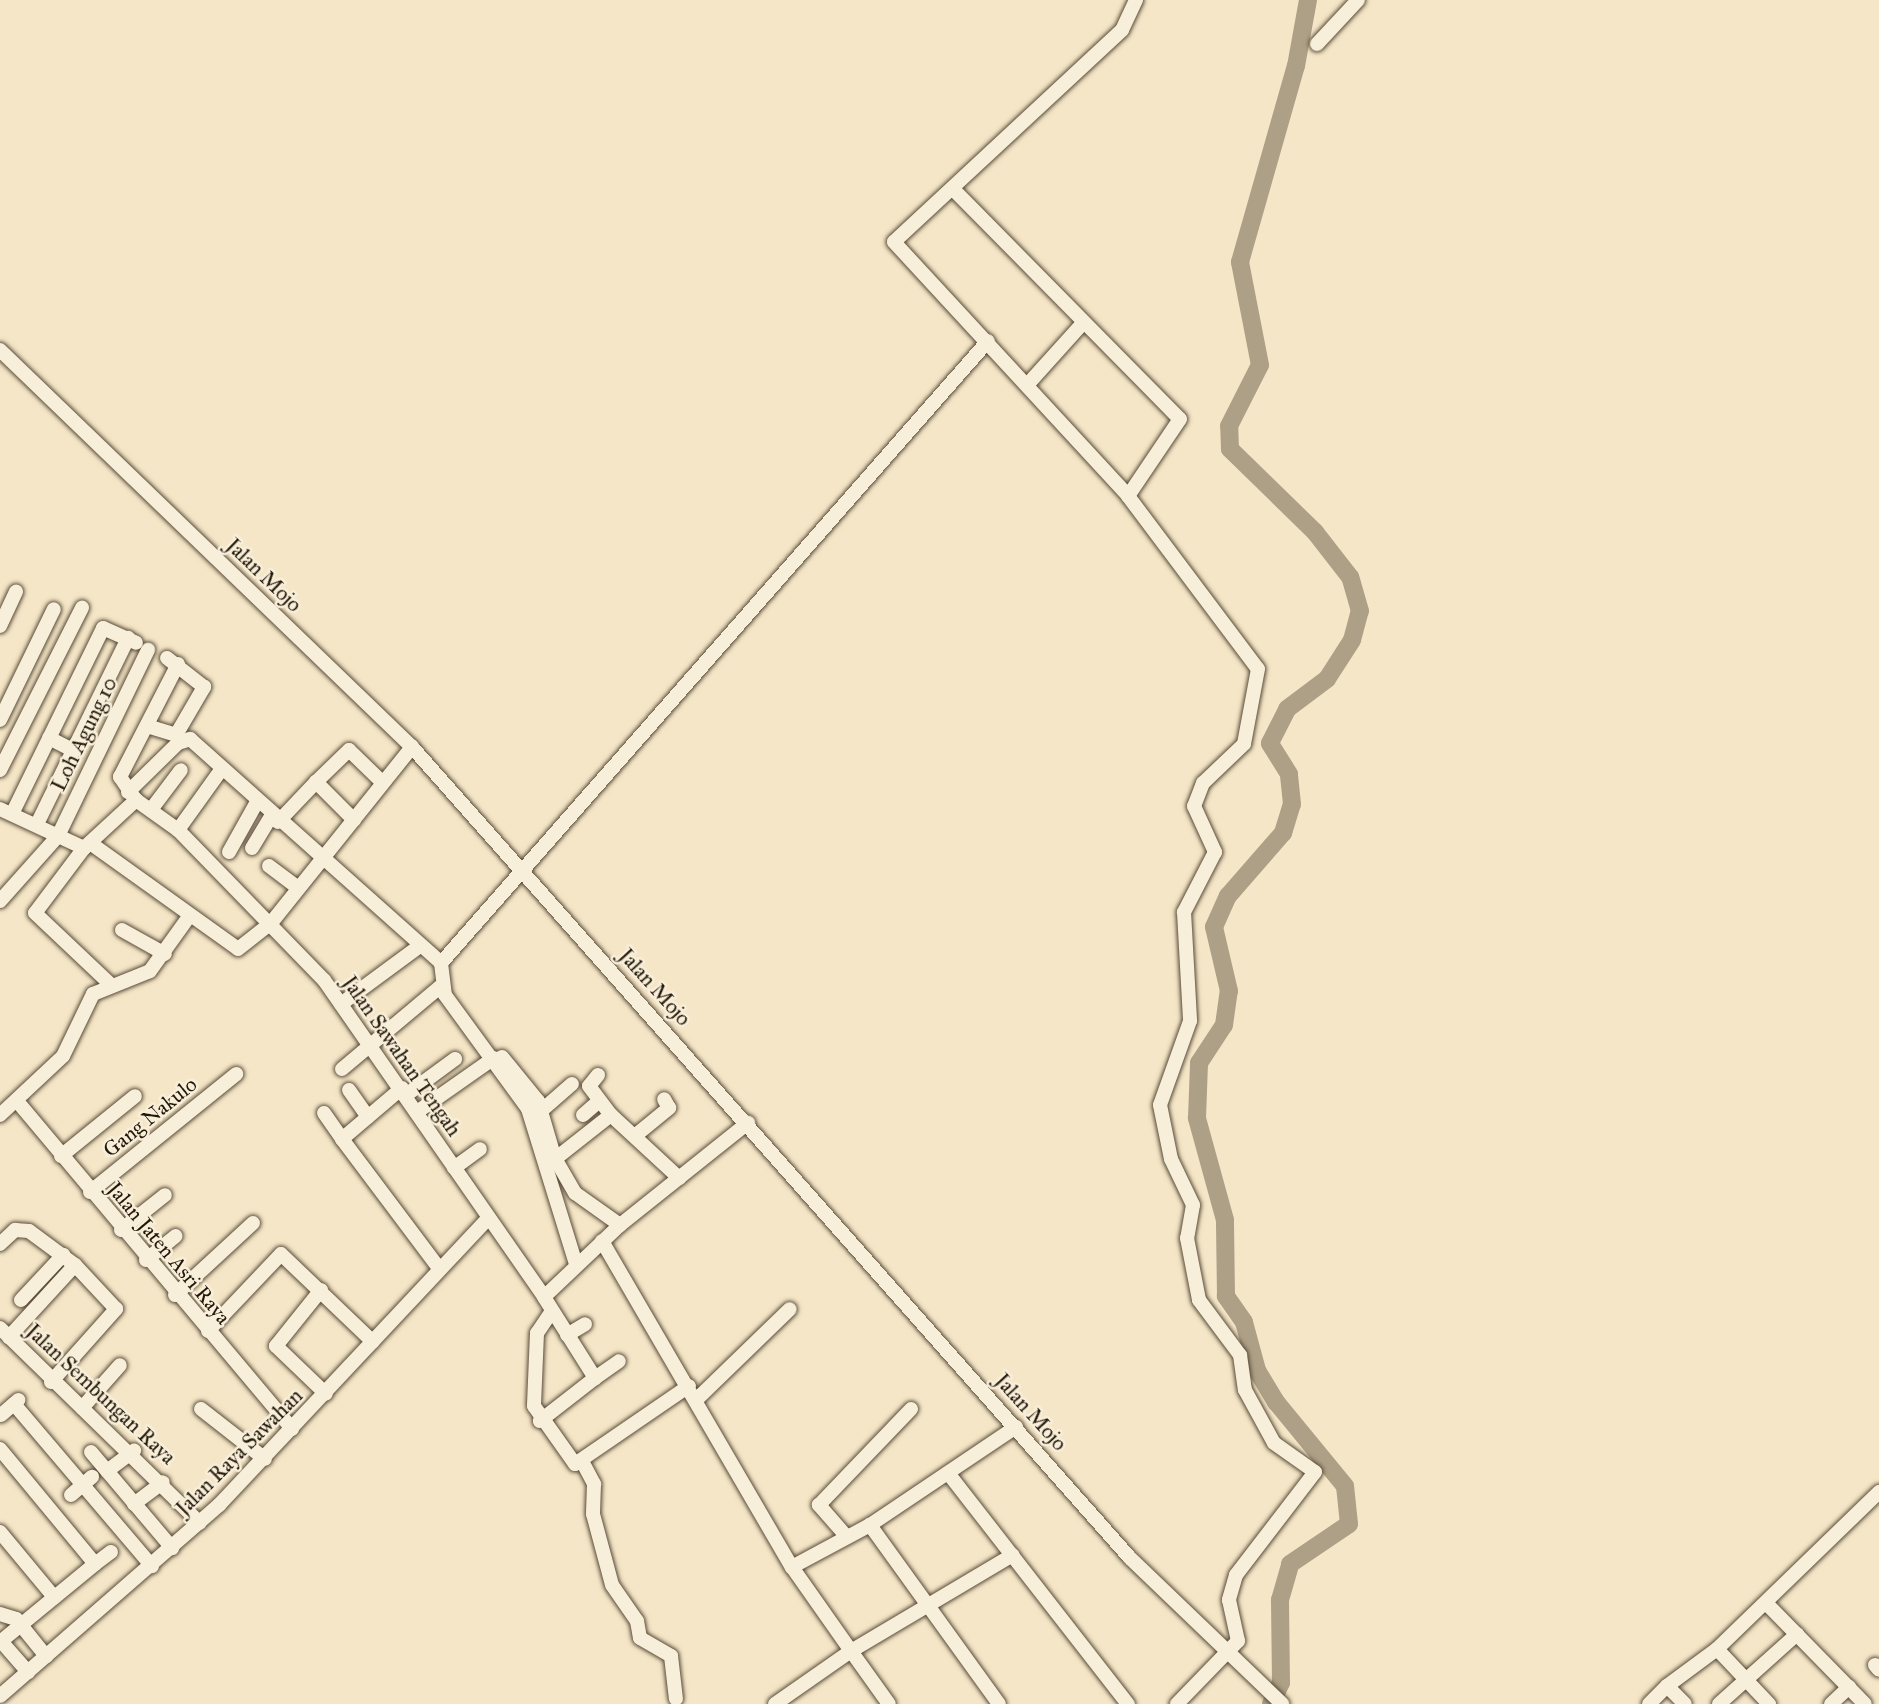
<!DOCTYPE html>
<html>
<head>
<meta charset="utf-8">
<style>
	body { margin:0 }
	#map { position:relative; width:1879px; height:1704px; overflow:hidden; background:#f5e6c7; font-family:"IM FELL Great Primer",serif }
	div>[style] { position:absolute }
	.river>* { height:18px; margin:-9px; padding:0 9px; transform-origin:9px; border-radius:9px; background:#aea086 }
	.roads { filter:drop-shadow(0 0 2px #584b38) drop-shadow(0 0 2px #584b38) }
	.minor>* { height:14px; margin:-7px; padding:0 7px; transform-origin:7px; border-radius:7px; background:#f8efdb }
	span { translate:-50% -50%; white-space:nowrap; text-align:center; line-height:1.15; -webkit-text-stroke:5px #f8efdb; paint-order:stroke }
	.street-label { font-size:21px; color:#231708 }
</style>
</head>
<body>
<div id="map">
	<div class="river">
		<div style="left:1271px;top:1704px;width:23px;rotate:-65deg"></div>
		<div style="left:1281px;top:1683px;width:83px;rotate:-90.7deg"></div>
		<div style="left:1280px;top:1600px;width:37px;rotate:-74deg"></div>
		<div style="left:1290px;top:1564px;width:71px;rotate:-34.1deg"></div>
		<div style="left:1349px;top:1524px;width:38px;rotate:-96deg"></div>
		<div style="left:1345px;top:1486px;width:109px;rotate:-129.4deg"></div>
		<div style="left:1276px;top:1402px;width:37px;rotate:-121deg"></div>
		<div style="left:1257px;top:1370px;width:50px;rotate:-105.2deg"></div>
		<div style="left:1244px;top:1322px;width:32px;rotate:-125deg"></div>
		<div style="left:1226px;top:1296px;width:76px;rotate:-90.8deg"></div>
		<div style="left:1225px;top:1220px;width:106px;rotate:-105.4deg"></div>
		<div style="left:1197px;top:1118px;width:55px;rotate:-87.9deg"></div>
		<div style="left:1199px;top:1063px;width:45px;rotate:-56.7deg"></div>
		<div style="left:1224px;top:1025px;width:34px;rotate:-82deg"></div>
		<div style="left:1229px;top:991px;width:66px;rotate:-103.2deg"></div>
		<div style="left:1214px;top:927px;width:34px;rotate:-66deg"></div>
		<div style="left:1228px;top:896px;width:84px;rotate:-48.9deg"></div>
		<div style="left:1283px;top:833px;width:30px;rotate:-73deg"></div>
		<div style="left:1292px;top:804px;width:30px;rotate:-96deg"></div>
		<div style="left:1289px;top:774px;width:36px;rotate:-122deg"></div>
		<div style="left:1270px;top:743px;width:38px;rotate:-63deg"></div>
		<div style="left:1287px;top:709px;width:50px;rotate:-36.9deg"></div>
		<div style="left:1327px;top:679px;width:46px;rotate:-57.3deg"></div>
		<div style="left:1352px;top:640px;width:30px;rotate:-75deg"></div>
		<div style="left:1360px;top:611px;width:35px;rotate:-106deg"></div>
		<div style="left:1350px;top:577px;width:57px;rotate:-127.9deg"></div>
		<div style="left:1315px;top:532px;width:119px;rotate:-135.7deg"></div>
		<div style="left:1230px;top:449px;width:23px;rotate:-92deg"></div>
		<div style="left:1229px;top:426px;width:68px;rotate:-63.1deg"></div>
		<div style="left:1260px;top:365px;width:105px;rotate:-101deg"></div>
		<div style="left:1240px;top:262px;width:204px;rotate:-74.1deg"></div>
		<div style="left:1296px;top:66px;width:67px;rotate:-79.7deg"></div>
	</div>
	<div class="roads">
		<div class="minor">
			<div style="left:1136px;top:0;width:33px;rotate:115deg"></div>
			<div style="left:1122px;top:30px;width:311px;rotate:137.1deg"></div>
			<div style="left:894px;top:242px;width:345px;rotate:47.3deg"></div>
			<div style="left:1128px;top:496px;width:216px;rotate:53.1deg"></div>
			<div style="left:1258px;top:669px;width:76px;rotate:100.6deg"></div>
			<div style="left:1244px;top:744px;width:57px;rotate:136.4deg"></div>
			<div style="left:1203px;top:783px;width:25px;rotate:111deg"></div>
			<div style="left:1194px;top:806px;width:51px;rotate:65.5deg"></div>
			<div style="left:1215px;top:852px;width:68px;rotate:117.3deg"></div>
			<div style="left:1184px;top:912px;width:109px;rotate:86.8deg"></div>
			<div style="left:1190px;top:1021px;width:89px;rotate:109.7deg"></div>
			<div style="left:1160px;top:1105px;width:55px;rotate:78.5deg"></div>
			<div style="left:1171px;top:1159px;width:51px;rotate:64.4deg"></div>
			<div style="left:1193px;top:1205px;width:34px;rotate:100deg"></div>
			<div style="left:1187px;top:1238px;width:63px;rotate:79deg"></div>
			<div style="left:1199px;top:1300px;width:69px;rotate:53.3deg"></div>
			<div style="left:1240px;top:1355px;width:35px;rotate:82deg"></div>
			<div style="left:1245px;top:1390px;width:60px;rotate:61.3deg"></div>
			<div style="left:1274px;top:1443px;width:50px;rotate:35.3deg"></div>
			<div style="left:1315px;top:1472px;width:130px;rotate:127.5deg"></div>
			<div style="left:1236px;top:1575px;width:26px;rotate:106deg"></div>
			<div style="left:1229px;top:1600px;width:42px;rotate:77.6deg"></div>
			<div style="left:1238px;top:1641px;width:88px;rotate:134.1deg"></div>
			<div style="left:1317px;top:44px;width:60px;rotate:-47deg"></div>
			<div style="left:953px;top:189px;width:323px;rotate:45.4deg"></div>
			<div style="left:1180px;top:419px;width:93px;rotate:124deg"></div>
			<div style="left:0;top:350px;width:572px;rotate:43.94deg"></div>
			<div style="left:412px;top:747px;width:1083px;rotate:48.48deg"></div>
			<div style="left:1130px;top:1558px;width:211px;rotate:43.8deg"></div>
			<div style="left:1028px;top:384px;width:82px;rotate:-48deg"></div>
			<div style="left:0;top:626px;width:38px;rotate:-65deg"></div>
			<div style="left:0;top:720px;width:123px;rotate:-64.1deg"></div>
			<div style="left:147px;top:726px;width:30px;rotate:17deg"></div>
			<div style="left:176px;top:735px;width:56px;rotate:-59.7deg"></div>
			<div style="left:204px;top:687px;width:47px;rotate:-141.9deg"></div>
			<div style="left:49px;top:738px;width:28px;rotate:27deg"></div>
			<div style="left:0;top:770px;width:182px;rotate:-63.2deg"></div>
			<div style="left:128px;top:792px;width:70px;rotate:-44.4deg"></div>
			<div style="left:178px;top:743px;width:13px;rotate:-18deg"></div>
			<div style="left:190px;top:739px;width:336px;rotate:41.7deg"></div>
			<div style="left:135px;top:799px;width:27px;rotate:-124deg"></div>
			<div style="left:120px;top:777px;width:127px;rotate:-62.8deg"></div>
			<div style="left:136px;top:800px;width:52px;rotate:35.5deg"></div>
			<div style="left:178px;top:830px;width:209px;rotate:45.8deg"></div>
			<div style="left:324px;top:980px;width:386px;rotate:55.2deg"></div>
			<div style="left:544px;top:1297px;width:96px;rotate:57.8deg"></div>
			<div style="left:595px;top:1378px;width:70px;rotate:142deg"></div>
			<div style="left:153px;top:807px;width:46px;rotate:-52.9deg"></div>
			<div style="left:0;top:809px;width:93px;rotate:24.9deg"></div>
			<div style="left:84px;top:848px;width:71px;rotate:-42.7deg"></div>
			<div style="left:12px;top:814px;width:207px;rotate:-63.9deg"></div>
			<div style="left:103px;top:628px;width:36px;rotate:24deg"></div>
			<div style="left:39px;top:820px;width:203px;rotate:-63.9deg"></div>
			<div style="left:354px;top:820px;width:54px;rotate:-135deg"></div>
			<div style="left:316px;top:782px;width:46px;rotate:-44.1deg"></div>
			<div style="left:349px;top:750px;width:47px;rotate:44.1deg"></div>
			<div style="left:278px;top:822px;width:55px;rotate:-46.5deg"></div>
			<div style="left:178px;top:830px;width:74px;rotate:-54.4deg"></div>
			<div style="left:93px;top:845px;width:178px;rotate:35.6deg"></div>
			<div style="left:238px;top:949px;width:42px;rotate:-38.2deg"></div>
			<div style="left:271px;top:923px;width:226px;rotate:-51.3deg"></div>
			<div style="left:84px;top:848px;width:81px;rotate:127deg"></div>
			<div style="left:35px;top:913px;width:103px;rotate:43.4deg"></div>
			<div style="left:252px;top:848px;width:37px;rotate:-59deg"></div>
			<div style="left:229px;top:852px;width:57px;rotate:-60.8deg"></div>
			<div style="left:269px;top:866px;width:36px;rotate:37deg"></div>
			<div style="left:0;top:901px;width:87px;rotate:-48.3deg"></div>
			<div style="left:58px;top:836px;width:207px;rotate:-64.2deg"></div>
			<div style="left:122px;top:930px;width:49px;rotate:29.2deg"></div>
			<div style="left:441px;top:963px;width:828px;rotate:-48.67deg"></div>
			<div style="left:441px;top:963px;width:32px;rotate:83deg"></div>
			<div style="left:445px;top:995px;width:141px;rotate:53.9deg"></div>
			<div style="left:528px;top:1109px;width:162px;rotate:72.8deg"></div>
			<div style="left:341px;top:1004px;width:99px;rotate:-36.4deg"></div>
			<div style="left:502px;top:1057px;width:57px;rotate:50.7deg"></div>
			<div style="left:538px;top:1101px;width:60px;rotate:73.7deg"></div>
			<div style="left:342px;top:1069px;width:129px;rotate:-40deg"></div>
			<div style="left:598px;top:1075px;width:14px;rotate:129deg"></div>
			<div style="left:589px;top:1086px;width:36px;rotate:53deg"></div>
			<div style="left:402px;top:1088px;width:79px;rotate:139.6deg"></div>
			<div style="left:342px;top:1139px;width:161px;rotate:53.1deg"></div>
			<div style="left:349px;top:1090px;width:33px;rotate:55deg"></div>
			<div style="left:406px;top:1095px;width:61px;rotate:-36.3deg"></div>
			<div style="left:17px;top:1101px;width:428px;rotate:50deg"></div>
			<div style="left:541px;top:1111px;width:41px;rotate:-41.1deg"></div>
			<div style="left:417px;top:1112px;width:94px;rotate:-35deg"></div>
			<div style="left:324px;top:1113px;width:32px;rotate:55deg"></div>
			<div style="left:0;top:1115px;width:86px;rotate:-43.1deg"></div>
			<div style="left:63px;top:1056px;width:69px;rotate:-64.2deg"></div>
			<div style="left:93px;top:994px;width:61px;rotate:-22deg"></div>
			<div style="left:150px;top:971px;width:65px;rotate:-54.4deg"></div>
			<div style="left:583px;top:1115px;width:20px;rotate:-41deg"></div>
			<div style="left:636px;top:1135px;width:43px;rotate:-39.3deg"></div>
			<div style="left:669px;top:1108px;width:10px;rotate:-119deg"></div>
			<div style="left:61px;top:1156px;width:95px;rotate:-39deg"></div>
			<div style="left:454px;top:1168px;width:32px;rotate:-36deg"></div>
			<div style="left:90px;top:1192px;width:188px;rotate:-38.9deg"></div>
			<div style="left:620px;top:1225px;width:55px;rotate:-144.6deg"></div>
			<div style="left:575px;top:1193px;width:39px;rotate:-120deg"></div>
			<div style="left:555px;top:1159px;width:71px;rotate:-38.2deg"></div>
			<div style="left:611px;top:1115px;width:93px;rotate:42.8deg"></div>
			<div style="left:121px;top:1230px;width:56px;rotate:-38.5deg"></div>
			<div style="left:602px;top:1241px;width:377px;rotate:59.8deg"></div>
			<div style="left:0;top:1244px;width:21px;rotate:-43deg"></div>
			<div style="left:15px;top:1230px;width:14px;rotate:4deg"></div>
			<div style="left:29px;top:1231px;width:57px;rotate:36.5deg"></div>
			<div style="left:75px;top:1265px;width:98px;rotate:132.5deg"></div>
			<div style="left:146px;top:1260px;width:38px;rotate:-39deg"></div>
			<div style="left:321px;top:1290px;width:72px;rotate:128.8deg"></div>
			<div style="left:276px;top:1346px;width:69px;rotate:43.8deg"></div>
			<div style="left:175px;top:1295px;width:106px;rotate:-42.7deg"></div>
			<div style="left:544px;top:1297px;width:105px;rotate:-43.5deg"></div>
			<div style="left:620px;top:1225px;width:164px;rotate:-38.6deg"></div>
			<div style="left:21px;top:1300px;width:62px;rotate:-47deg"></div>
			<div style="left:552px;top:1311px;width:27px;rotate:124deg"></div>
			<div style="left:537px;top:1333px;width:73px;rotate:92.4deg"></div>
			<div style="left:534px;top:1406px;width:71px;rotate:54.7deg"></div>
			<div style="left:575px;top:1464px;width:138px;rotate:-34.4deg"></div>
			<div style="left:0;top:1328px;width:279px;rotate:44.3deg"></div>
			<div style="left:208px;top:1331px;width:106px;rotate:-46.5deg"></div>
			<div style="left:281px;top:1254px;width:127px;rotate:43.7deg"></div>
			<div style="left:567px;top:1335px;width:21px;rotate:-31deg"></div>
			<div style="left:595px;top:1378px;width:29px;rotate:-35deg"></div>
			<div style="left:51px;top:1382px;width:98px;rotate:-48.3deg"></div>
			<div style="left:116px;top:1309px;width:60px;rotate:-133deg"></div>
			<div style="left:697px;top:1399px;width:129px;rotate:-44.1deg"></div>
			<div style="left:14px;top:1404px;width:213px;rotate:49.6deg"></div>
			<div style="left:82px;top:1408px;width:57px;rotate:-48.5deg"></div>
			<div style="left:201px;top:1409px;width:81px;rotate:38deg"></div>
			<div style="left:1px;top:1415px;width:23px;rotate:-41deg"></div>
			<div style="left:0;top:1449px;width:149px;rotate:50.4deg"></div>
			<div style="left:95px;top:1564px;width:123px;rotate:140.6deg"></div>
			<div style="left:91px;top:1452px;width:126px;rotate:49.8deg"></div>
			<div style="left:583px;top:1463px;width:24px;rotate:62deg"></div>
			<div style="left:594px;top:1484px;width:30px;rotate:92deg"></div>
			<div style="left:593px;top:1514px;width:73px;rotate:75deg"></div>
			<div style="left:612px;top:1585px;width:44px;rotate:55.2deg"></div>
			<div style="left:637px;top:1621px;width:17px;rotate:80deg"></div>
			<div style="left:640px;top:1638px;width:36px;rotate:30deg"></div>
			<div style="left:671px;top:1656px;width:43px;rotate:83.4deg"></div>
			<div style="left:107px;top:1471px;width:34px;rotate:-37deg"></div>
			<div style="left:948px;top:1473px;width:293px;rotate:52.1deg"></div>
			<div style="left:71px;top:1495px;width:28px;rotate:-41deg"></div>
			<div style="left:134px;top:1504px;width:36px;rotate:-37deg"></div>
			<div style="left:870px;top:1525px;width:89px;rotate:151.7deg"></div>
			<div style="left:792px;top:1567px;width:103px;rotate:54.9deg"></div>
			<div style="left:851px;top:1651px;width:188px;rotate:-30.7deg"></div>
			<div style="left:0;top:1532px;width:85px;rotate:50.3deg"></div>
			<div style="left:847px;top:1537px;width:43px;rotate:-131.2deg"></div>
			<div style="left:819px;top:1505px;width:133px;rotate:-46.2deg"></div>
			<div style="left:95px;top:1564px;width:20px;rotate:-37deg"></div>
			<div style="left:1766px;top:1603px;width:141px;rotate:45.6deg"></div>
			<div style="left:0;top:1614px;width:17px;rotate:17deg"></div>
			<div style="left:16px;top:1619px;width:48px;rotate:51deg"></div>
			<div style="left:0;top:1640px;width:43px;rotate:48.8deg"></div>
			<div style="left:1717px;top:1649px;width:226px;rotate:-44.1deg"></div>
			<div style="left:1875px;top:1665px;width:6px;rotate:51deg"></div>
			<div style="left:1667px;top:1686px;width:62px;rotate:-36.5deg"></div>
			<div style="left:1717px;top:1649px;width:76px;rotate:46.6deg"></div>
			<div style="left:0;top:1696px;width:291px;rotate:-41.1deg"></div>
			<div style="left:219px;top:1505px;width:393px;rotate:-46.8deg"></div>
			<div style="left:775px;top:1704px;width:93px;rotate:-34.9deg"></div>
			<div style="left:851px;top:1651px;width:65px;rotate:54.4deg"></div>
			<div style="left:999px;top:1704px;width:221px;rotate:-125.8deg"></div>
			<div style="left:870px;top:1525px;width:176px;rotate:-33.9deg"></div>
			<div style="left:1649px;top:1704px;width:25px;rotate:-45deg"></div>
			<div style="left:1667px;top:1686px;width:25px;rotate:45deg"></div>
			<div style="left:1719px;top:1704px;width:105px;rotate:-41.9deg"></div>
			<div style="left:1831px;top:1704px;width:25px;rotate:-43deg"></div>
		</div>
	</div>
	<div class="street-label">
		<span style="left:264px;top:575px;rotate:44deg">Jalan Mojo</span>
		<span style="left:84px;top:734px;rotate:-64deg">Loh Agung 10</span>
		<span style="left:655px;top:987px;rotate:48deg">Jalan Mojo</span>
		<span style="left:402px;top:1056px;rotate:55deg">Jalan Sawahan Tengah</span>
		<span style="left:150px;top:1117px;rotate:-39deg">Gang Nakulo</span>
		<span style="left:169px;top:1253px;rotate:50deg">Jalan Jaten Asri Raya</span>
		<span style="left:101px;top:1394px;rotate:43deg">Jalan Sembungan Raya</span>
		<span style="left:1031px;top:1412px;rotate:48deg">Jalan Mojo</span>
		<span style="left:239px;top:1452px;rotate:-45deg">Jalan Raya Sawahan</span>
	</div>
</div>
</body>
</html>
